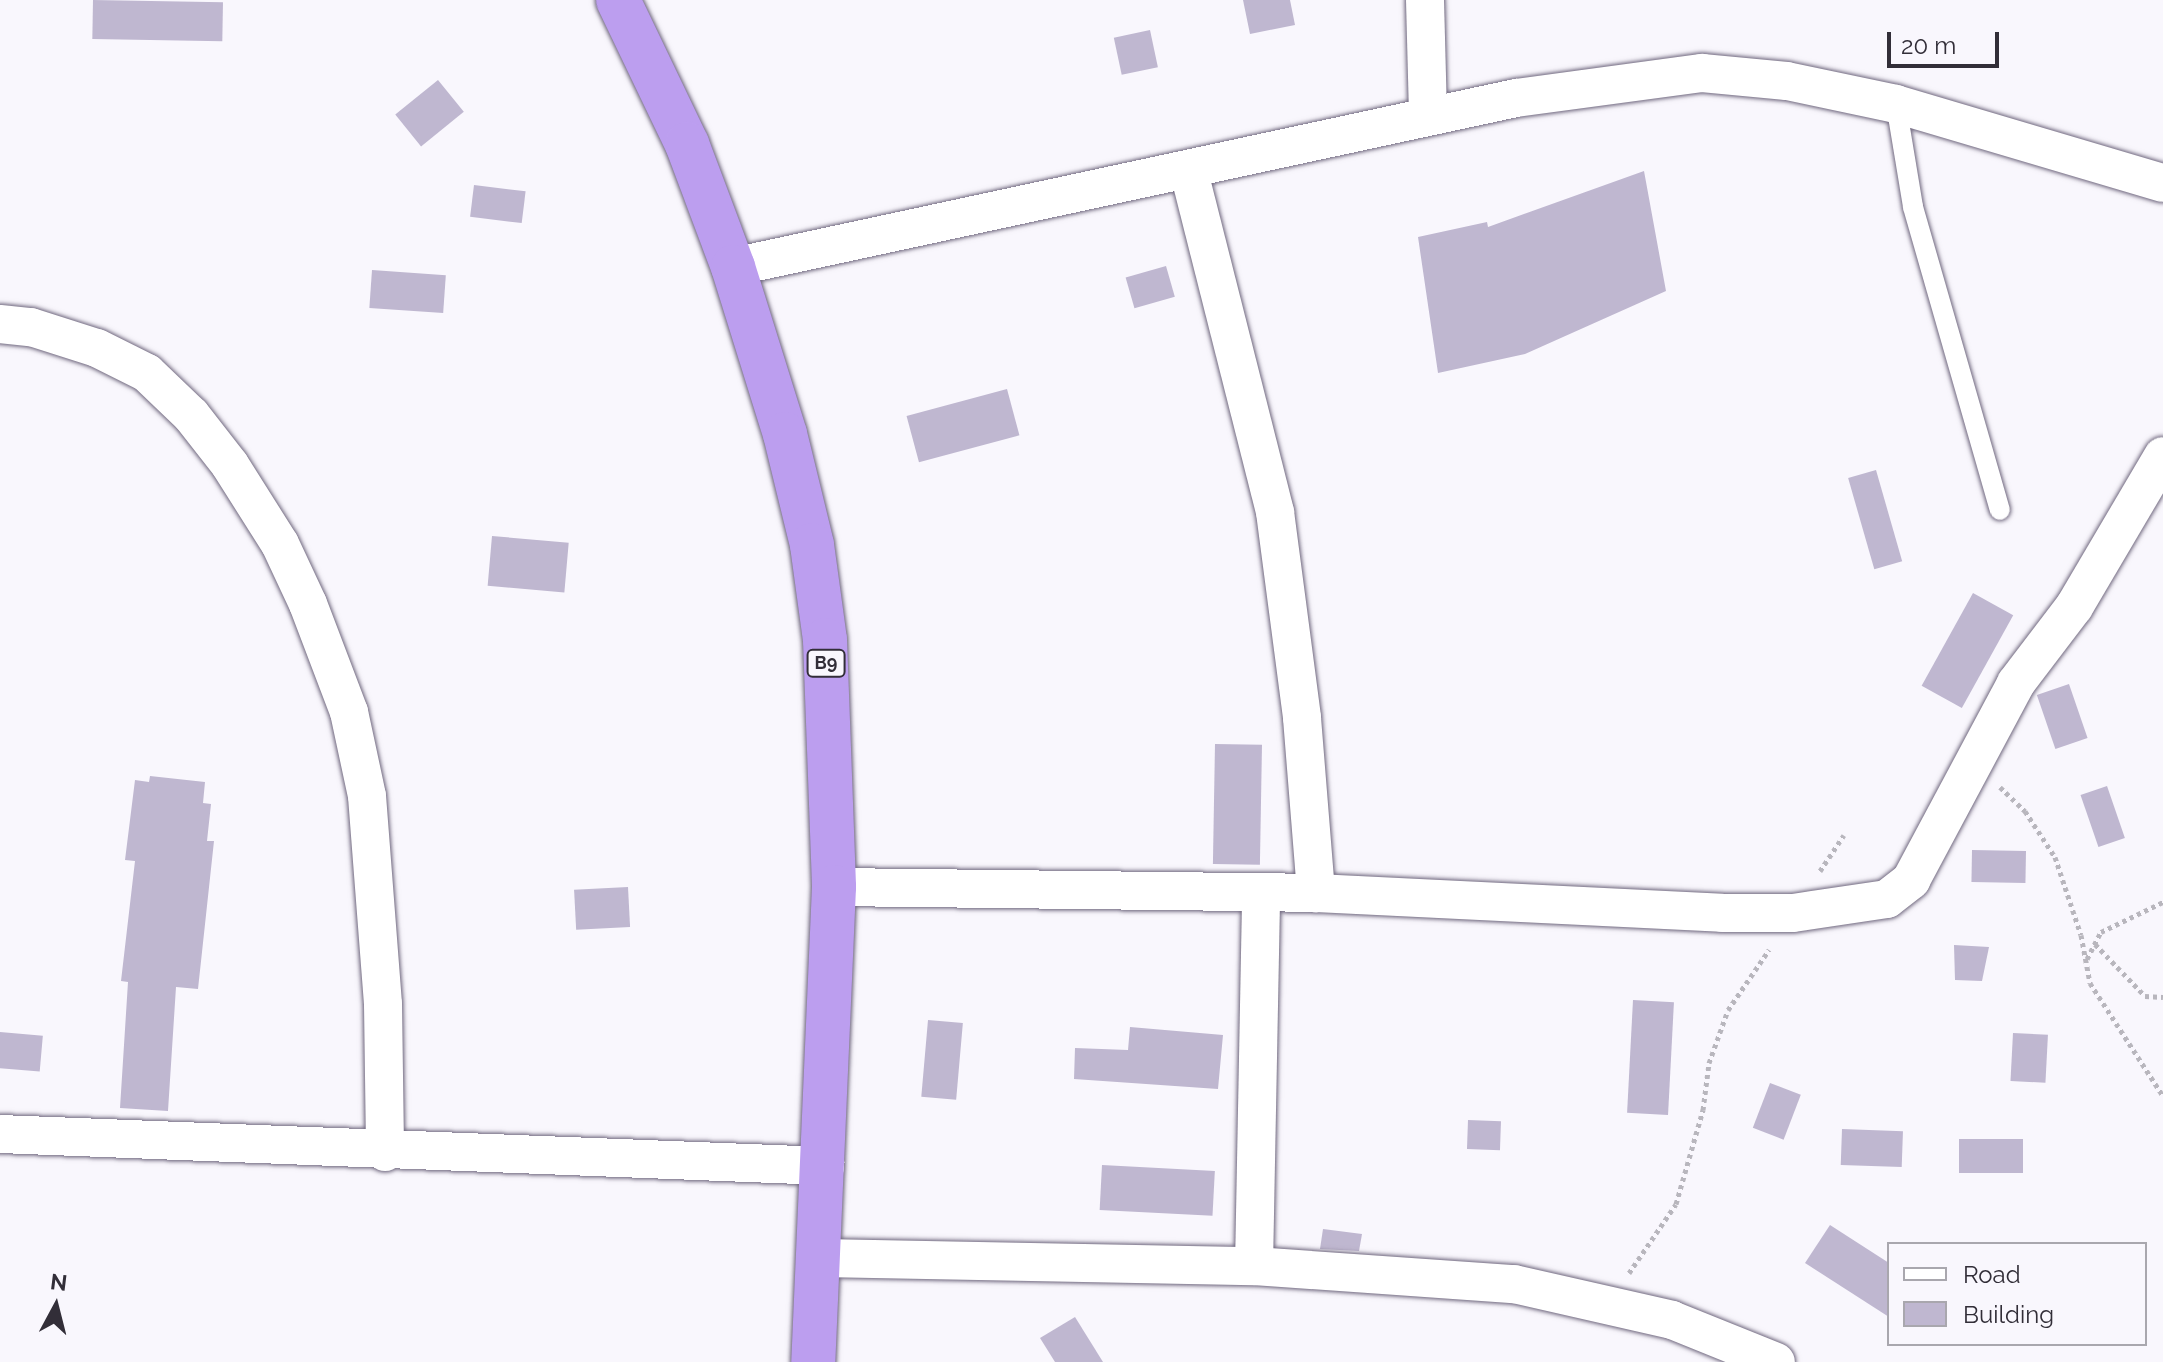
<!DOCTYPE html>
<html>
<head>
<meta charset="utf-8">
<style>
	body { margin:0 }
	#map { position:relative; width:2163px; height:1362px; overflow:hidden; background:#f9f7fd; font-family:Raleway,sans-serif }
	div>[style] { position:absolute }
	.building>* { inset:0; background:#bfb7d0; transform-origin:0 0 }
	.path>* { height:5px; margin-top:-2.5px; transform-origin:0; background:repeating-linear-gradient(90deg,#b8b6bd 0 4px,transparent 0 8px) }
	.roads { filter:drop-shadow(0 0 2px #70687f) drop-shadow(0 0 2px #70687f) }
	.service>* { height:20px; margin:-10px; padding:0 10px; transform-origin:10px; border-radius:10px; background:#fff }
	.minor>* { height:38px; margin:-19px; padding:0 19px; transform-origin:19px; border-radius:19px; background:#fff }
	.trunk>* { height:44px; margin:-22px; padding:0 22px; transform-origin:22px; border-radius:22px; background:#bc9eef }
	span { translate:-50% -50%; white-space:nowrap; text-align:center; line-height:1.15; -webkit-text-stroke:6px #f9f7fd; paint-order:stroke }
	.shield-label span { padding:2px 6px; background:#f9f7fd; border:2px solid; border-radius:6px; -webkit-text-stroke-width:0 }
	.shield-label { font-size:18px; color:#322e38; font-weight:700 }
	.legend { position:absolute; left:1887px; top:1242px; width:260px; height:104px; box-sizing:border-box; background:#f9f7fd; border:2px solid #a9a7ae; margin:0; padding:10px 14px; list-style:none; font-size:24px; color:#322e38 }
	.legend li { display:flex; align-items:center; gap:16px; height:40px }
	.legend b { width:40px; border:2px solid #a9a7ae }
	.north { position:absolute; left:16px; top:1266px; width:80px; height:80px; -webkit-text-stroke:6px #f9f7fd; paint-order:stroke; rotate:7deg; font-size:22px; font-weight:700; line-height:32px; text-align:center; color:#322e38 }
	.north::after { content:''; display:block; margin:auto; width:28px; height:36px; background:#322e38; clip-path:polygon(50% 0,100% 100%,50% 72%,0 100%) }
	.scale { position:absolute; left:1887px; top:32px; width:112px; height:36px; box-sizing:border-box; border:4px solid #322e38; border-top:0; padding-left:10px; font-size:24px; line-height:28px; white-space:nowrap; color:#322e38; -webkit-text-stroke:6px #f9f7fd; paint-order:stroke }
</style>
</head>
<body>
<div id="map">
	<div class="building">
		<div style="left:93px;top:0;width:130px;height:39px;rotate:1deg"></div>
		<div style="clip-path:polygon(1243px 0,1290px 0,1295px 25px,1250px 34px)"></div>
		<div style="left:1150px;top:30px;width:38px;height:37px;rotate:78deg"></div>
		<div style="left:438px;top:80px;width:41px;height:55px;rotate:51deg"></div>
		<div style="clip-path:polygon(1644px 171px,1666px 291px,1525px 354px,1438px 373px,1418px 237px,1487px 222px,1488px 227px)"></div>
		<div style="left:474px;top:185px;width:52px;height:32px;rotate:7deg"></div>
		<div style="left:1166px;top:266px;width:32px;height:42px;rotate:74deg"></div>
		<div style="left:372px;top:270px;width:74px;height:38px;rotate:4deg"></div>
		<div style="left:1007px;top:389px;width:48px;height:104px;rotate:75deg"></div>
		<div style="left:1876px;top:470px;width:95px;height:29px;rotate:74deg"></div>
		<div style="left:492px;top:536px;width:77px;height:50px;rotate:5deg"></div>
		<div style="left:1973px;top:593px;width:46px;height:106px;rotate:29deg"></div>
		<div style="left:2069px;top:684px;width:57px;height:34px;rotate:71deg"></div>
		<div style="left:1215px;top:744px;width:47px;height:120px;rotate:1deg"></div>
		<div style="clip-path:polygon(150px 776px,205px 782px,203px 803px,211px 804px,207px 841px,214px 841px,198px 989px,176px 987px,168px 1111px,120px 1108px,128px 982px,121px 981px,135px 861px,125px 860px,135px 780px,149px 782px)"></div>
		<div style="left:2107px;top:786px;width:55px;height:28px;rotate:71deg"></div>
		<div style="left:1972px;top:850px;width:54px;height:32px;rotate:1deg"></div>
		<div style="left:628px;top:887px;width:40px;height:54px;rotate:87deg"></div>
		<div style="clip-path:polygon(1954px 945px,1989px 947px,1982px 981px,1955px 980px)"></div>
		<div style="left:1633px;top:1000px;width:41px;height:113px;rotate:3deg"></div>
		<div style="left:928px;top:1020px;width:35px;height:77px;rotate:5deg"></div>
		<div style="clip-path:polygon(1130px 1027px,1223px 1035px,1218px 1089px,1074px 1079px,1075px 1048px,1128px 1050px)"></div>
		<div style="left:0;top:1032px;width:43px;height:36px;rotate:5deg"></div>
		<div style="left:2013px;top:1033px;width:35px;height:48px;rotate:3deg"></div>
		<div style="left:1770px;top:1083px;width:33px;height:48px;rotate:21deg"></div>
		<div style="left:1468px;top:1120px;width:33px;height:29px;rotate:2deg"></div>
		<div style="left:1842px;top:1129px;width:61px;height:36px;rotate:2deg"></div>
		<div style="left:2023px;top:1139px;width:34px;height:64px;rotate:90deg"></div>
		<div style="left:1102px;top:1165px;width:113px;height:45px;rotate:3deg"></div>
		<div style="clip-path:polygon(1830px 1225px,1889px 1263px,1889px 1317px,1805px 1263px)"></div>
		<div style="clip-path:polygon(1323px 1229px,1362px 1234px,1359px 1251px,1320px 1249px)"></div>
		<div style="clip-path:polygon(1075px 1317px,1103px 1362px,1055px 1362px,1040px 1338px)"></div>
	</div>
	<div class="path">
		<div style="left:2000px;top:787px;width:35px;rotate:44deg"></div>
		<div style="left:2025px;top:811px;width:55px;rotate:56.9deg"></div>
		<div style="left:2055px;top:857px;width:82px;rotate:71.6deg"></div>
		<div style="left:2081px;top:935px;width:49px;rotate:79.4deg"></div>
		<div style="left:2090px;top:983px;width:135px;rotate:57.1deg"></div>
		<div style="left:1820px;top:871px;width:43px;rotate:-56.3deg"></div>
		<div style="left:2095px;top:944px;width:72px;rotate:46.1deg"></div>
		<div style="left:2145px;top:996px;width:18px;rotate:3deg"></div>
		<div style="left:2087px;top:959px;width:30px;rotate:-63deg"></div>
		<div style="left:2101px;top:932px;width:69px;rotate:-25.8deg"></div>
		<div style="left:1629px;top:1273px;width:83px;rotate:-55.7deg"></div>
		<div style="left:1676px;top:1204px;width:98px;rotate:-74deg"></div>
		<div style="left:1703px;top:1110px;width:47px;rotate:-82.7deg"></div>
		<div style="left:1709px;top:1063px;width:56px;rotate:-70.3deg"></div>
		<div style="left:1728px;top:1010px;width:73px;rotate:-55.7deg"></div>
	</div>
	<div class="roads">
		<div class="service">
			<div style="left:1896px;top:104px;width:104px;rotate:80.6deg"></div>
			<div style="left:1913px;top:207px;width:315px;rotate:74deg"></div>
		</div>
		<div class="minor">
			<div style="left:1425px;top:0;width:115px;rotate:88.5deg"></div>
			<div style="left:1189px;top:172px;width:351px;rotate:75.8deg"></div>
			<div style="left:1275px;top:512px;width:208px;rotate:82.5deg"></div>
			<div style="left:1302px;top:718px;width:176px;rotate:85.4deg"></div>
			<div style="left:733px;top:267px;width:801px;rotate:-12.18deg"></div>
			<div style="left:1516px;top:98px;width:188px;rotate:-7.7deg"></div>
			<div style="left:1702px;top:73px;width:85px;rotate:5.4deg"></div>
			<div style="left:1787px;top:81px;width:111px;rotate:11.9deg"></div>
			<div style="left:1896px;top:104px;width:278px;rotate:16.5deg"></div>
			<div style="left:0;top:324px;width:31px;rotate:6deg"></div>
			<div style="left:31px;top:327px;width:69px;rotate:17.7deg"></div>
			<div style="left:97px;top:348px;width:56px;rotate:26.6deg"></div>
			<div style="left:147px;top:373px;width:61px;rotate:43.7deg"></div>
			<div style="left:191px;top:415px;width:63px;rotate:52deg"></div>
			<div style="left:230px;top:465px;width:93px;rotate:57.7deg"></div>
			<div style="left:280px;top:544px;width:66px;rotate:65deg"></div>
			<div style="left:308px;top:604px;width:116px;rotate:69.2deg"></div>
			<div style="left:349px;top:712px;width:86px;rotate:77.9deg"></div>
			<div style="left:367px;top:796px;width:209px;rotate:85.6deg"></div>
			<div style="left:383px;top:1004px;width:148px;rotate:89.2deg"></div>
			<div style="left:834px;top:887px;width:482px;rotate:0.7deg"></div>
			<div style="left:1316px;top:893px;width:406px;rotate:2.8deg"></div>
			<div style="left:1722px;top:913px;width:71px"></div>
			<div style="left:1793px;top:913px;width:95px;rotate:-8.5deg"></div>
			<div style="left:1887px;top:899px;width:31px;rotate:-38deg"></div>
			<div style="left:1911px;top:880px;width:223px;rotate:-61.9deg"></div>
			<div style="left:2016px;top:683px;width:96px;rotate:-52.7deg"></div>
			<div style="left:2074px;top:607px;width:175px;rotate:-59.5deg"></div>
			<div style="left:0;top:1134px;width:826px;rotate:2.22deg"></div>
			<div style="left:821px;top:1258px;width:433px;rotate:1.1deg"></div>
			<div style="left:1254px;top:1266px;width:261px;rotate:4deg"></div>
			<div style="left:1514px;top:1284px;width:162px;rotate:12.8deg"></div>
			<div style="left:1672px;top:1320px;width:112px;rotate:22deg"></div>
			<div style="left:1254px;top:1266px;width:373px;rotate:-88.9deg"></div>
		</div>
		<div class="trunk">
			<div style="left:618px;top:0;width:160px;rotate:64.4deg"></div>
			<div style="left:687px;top:144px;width:131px;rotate:69.5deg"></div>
			<div style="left:733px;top:267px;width:175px;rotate:72.7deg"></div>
			<div style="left:785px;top:434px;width:114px;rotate:76.3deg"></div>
			<div style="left:812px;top:545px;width:96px;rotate:82.2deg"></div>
			<div style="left:825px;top:640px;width:247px;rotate:87.9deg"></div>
			<div style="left:834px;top:887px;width:475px;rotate:92.5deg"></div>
		</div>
	</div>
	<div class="shield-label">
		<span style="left:826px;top:663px">B9</span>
	</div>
	<ul class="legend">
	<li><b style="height:10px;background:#fff"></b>Road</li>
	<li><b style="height:22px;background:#bfb7d0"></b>Building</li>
	</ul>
	<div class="north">N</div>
	<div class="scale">20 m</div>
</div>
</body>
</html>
